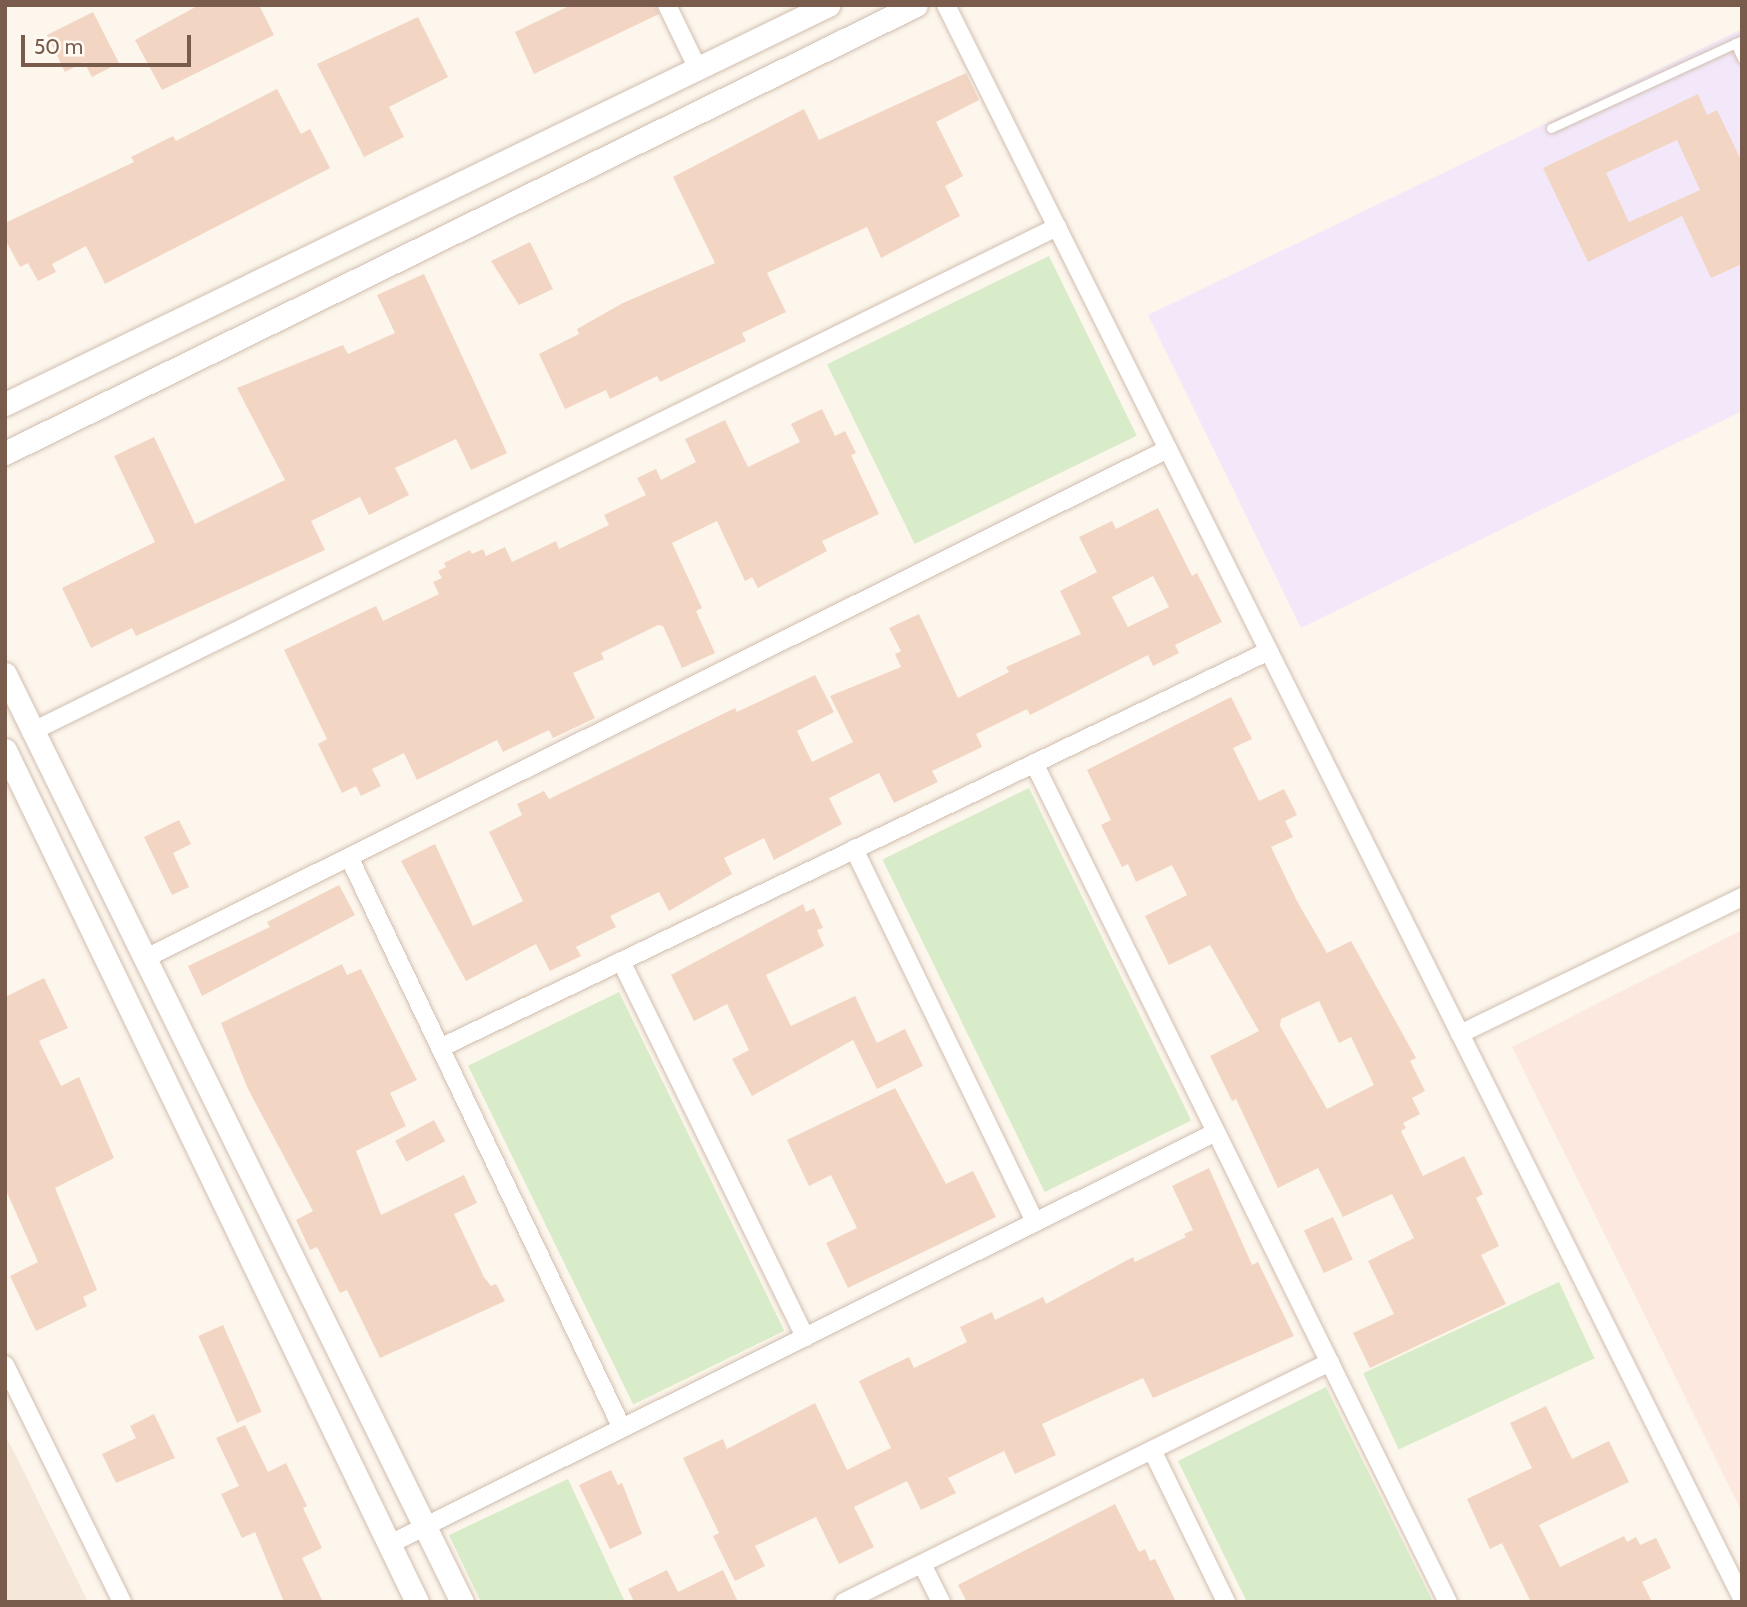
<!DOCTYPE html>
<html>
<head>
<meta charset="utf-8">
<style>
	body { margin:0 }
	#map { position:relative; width:1747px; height:1607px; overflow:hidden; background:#fdf6ec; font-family:Cabin,sans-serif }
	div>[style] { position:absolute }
	.residential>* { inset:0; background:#f5e8da }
	.commercial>* { inset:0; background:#fde8e0 }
	.education>* { inset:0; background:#f3e8fa }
	.green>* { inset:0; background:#d8ecc9; transform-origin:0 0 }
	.building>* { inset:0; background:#f3d5c3; transform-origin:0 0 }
	.roads { filter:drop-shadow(0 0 2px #d1beb0) drop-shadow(0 0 2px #d1beb0) }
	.service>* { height:9px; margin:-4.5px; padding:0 4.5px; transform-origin:4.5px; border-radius:4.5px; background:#fff }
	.minor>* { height:18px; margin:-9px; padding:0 9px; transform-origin:9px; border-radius:9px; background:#fff }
	.tertiary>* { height:23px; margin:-11.5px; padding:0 11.5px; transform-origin:11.5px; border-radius:11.5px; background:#fff }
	span { translate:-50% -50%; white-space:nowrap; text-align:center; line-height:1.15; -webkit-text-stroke:5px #fffaf3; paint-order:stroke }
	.frame { position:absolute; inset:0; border:7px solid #7a5c4d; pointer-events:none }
	.scale { position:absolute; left:21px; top:35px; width:170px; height:32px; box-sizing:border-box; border:4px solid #7a5c4d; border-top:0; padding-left:9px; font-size:21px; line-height:24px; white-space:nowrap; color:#7a5c4d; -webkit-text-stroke:5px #fffaf3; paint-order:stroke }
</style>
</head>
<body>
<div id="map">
	<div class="residential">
		<div style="clip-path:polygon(5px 1435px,16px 1456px,88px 1602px,5px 1602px)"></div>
	</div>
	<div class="commercial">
		<div style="clip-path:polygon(1742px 930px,1742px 1512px,1512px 1047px)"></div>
	</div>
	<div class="education">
		<div style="clip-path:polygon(1742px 29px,1742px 411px,1301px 628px,1148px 315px)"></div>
	</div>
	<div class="green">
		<div style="left:1049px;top:256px;width:200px;height:247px;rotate:64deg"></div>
		<div style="left:1029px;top:788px;width:370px;height:163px;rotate:64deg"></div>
		<div style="left:619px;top:992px;width:377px;height:168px;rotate:64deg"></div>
		<div style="left:1559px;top:1282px;width:84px;height:216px;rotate:65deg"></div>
		<div style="clip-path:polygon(1326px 1387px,1433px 1602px,1247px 1602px,1178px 1461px)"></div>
		<div style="clip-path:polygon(568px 1479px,625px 1602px,481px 1602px,449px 1535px)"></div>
	</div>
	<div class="building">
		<div style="clip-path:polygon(199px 5px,259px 5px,274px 35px,162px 90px,135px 40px)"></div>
		<div style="clip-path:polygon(571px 5px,656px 5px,659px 14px,534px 74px,515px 32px)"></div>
		<div style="clip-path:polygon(93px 12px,119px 63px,92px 77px,84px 62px,65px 72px,47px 35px)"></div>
		<div style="clip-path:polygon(418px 17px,448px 77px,389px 107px,404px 137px,364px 157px,317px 64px)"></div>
		<div style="clip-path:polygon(966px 73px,979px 100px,936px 122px,963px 176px,945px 186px,960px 216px,881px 258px,867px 227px,767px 273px,786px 312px,742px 333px,746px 341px,660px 382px,657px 376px,610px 399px,606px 390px,565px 409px,539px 354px,579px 334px,577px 329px,623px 303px,715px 263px,673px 177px,804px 109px,819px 140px)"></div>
		<div style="clip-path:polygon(277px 89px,301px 134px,310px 129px,330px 168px,105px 284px,86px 246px,52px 264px,56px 272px,38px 281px,28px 263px,20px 267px,5px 239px,5px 223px,134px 162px,131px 157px,173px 136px,176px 141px)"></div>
		<div style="clip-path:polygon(evenodd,1698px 94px,1707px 115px,1717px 110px,1742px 162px,1742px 264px,1711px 278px,1682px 216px,1588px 262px,1543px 168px,1698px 94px,1677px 140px,1700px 190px,1629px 222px,1606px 173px,1677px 140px)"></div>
		<div style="clip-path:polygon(530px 242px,553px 289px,519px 305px,491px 261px)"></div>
		<div style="clip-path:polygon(424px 274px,507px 453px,471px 470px,456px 439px,395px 468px,409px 495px,369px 515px,360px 497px,311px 521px,325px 550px,136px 636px,132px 628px,91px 648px,62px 588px,155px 542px,114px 456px,154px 437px,195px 524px,285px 480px,237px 388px,343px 345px,348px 354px,395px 333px,377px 295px)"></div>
		<div style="clip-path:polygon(822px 409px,835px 436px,845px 431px,856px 453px,851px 455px,879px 514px,822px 541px,827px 551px,758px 588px,752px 577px,745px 581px,717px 521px,672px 543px,702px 608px,696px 611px,715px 653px,682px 668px,663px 626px,658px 625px,601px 653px,604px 659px,573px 673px,595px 718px,553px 738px,549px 730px,503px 752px,497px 740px,417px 780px,404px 753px,372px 769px,381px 786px,361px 796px,356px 786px,342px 793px,318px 744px,327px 739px,284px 650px,376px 606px,383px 621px,439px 594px,433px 582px,442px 578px,438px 571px,446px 567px,444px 563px,470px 550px,472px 554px,483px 549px,486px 556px,505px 547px,512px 562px,556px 541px,559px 549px,609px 525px,604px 515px,646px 495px,637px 478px,656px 469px,661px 480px,696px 462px,685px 439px,725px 420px,748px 467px,800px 442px,791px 424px)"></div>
		<div style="clip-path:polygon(evenodd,1158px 508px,1192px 576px,1197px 573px,1222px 622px,1175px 645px,1179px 653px,1153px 666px,1148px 655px,1030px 715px,1027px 709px,976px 734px,982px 747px,932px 771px,938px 782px,894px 803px,879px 773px,829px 798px,842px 824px,774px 860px,764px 838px,724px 858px,732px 874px,669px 911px,659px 892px,610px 916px,616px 927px,576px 947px,581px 956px,550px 971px,536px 944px,466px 981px,401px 861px,435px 844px,473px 926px,523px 901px,489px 832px,522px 815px,517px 804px,544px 791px,549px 799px,735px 708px,737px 712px,815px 675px,834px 712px,797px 731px,812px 762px,853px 742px,830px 696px,901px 667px,895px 654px,901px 651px,889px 628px,919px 614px,958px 698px,1009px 672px,1006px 667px,1081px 634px,1060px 591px,1097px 572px,1079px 537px,1112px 521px,1116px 529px,1158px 508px,1153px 576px,1169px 607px,1128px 627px,1112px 597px,1153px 576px)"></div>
		<div style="clip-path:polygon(evenodd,1231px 697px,1252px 739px,1233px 748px,1259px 801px,1284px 789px,1297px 815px,1285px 821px,1293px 837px,1271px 847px,1298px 903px,1327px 953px,1351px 941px,1416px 1058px,1410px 1061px,1425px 1091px,1412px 1098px,1420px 1114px,1403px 1123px,1406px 1128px,1401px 1131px,1423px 1176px,1464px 1156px,1483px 1194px,1476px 1198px,1499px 1246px,1481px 1255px,1506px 1304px,1370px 1368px,1353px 1333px,1394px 1314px,1368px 1261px,1414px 1238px,1392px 1194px,1343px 1217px,1318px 1168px,1278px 1188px,1236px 1099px,1232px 1101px,1210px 1056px,1259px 1031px,1210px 945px,1169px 965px,1145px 916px,1187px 895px,1172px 865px,1136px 882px,1128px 864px,1122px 867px,1101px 825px,1111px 820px,1087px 770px,1231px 697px,1319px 1001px,1339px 1043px,1351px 1037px,1374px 1085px,1327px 1109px,1280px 1026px,1281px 1019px,1319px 1001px)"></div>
		<div style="clip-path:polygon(179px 820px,191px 844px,173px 853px,189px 887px,172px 895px,144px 837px)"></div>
		<div style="clip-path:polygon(339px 885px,355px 915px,202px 996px,188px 966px,270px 927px,267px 922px)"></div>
		<div style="clip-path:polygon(803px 904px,806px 912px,814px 908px,823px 928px,817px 930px,824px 946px,766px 975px,791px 1026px,855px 996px,877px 1043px,905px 1029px,923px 1066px,877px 1089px,853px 1040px,752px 1096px,732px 1059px,749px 1050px,727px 1004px,694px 1021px,671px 975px)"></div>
		<div style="clip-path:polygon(342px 964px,347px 975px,361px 969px,417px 1080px,390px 1093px,406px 1126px,356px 1151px,381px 1215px,464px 1175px,477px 1203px,454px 1214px,484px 1277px,491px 1286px,496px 1284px,505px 1301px,380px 1358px,347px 1290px,340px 1293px,317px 1247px,310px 1250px,296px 1220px,313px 1211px,248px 1089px,221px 1023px)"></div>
		<div style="clip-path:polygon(44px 978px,68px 1028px,39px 1041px,61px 1086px,79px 1077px,114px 1158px,55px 1188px,97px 1290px,83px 1297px,87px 1306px,36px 1331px,10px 1276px,38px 1262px,5px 1188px,5px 997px)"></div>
		<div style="clip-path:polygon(895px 1088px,946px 1184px,973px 1171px,996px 1217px,848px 1288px,826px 1243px,857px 1228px,831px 1175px,809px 1186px,787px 1140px)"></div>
		<div style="left:434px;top:1120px;width:24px;height:44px;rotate:62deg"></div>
		<div style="clip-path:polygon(1209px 1168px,1252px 1265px,1258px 1262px,1294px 1336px,1153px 1398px,1143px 1378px,1096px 1399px,1042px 1424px,1056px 1455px,1015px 1474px,1004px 1451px,948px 1478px,956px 1493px,921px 1510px,907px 1481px,854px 1507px,874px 1547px,839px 1564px,816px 1517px,755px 1546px,765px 1566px,735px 1581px,713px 1536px,719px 1533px,683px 1458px,723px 1439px,727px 1449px,815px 1403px,847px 1470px,891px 1448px,859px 1381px,909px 1357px,914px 1368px,967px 1342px,960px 1327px,992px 1312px,995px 1320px,1043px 1297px,1046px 1304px,1133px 1257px,1135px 1262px,1186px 1237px,1184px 1234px,1193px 1230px,1172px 1186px)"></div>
		<div style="left:1333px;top:1217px;width:47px;height:32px;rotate:65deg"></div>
		<div style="left:223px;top:1325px;width:95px;height:27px;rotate:66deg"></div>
		<div style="clip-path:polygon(1546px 1406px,1572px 1459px,1609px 1441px,1629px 1482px,1539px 1525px,1560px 1567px,1624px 1536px,1627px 1542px,1636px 1537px,1640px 1545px,1656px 1538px,1671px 1568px,1642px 1582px,1652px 1602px,1531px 1602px,1502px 1543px,1490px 1549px,1467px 1499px,1532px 1468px,1510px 1423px)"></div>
		<div style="clip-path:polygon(154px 1414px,175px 1458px,116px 1483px,102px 1454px,136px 1438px,130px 1426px)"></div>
		<div style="clip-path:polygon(245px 1425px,268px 1472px,286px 1463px,307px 1506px,303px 1508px,322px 1548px,302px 1558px,323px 1602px,284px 1602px,255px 1532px,242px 1538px,221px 1494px,239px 1486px,216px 1438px)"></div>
		<div style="clip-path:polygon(611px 1470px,618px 1485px,622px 1483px,642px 1534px,610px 1549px,579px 1485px)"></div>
		<div style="clip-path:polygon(1115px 1504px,1139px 1552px,1145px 1549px,1150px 1561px,1155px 1559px,1176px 1602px,967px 1602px,958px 1585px)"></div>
		<div style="clip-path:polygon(667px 1570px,678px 1592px,723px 1570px,738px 1602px,634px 1602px,628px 1589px)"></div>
	</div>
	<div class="roads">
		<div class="service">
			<div style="left:1735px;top:43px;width:17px;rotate:65deg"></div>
			<div style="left:1551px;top:128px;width:210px;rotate:-24.7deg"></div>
		</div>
		<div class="minor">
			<div style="left:667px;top:5px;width:71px;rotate:64.2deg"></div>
			<div style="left:946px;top:5px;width:1781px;rotate:63.45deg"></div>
			<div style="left:31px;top:732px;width:1144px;rotate:-26.21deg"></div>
			<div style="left:1034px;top:763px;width:936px;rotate:63.74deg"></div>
			<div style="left:854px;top:849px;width:415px;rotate:64.1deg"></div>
			<div style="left:349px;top:857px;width:633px;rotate:64.45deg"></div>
			<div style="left:144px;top:959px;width:1144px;rotate:-26.48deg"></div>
			<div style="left:621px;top:961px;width:419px;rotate:63.9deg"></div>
			<div style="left:1460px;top:1034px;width:314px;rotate:-25.9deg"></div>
			<div style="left:440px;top:1048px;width:919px;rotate:-25.59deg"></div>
			<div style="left:5px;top:1365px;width:264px;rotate:63.7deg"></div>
			<div style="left:1152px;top:1450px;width:169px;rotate:64deg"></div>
			<div style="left:388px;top:1545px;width:925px;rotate:-26.51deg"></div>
			<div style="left:922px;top:1564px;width:42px;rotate:63.4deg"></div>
			<div style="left:844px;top:1602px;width:542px;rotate:-26.28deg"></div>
		</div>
		<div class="tertiary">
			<div style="left:5px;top:404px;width:915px;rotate:-25.86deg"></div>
			<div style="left:5px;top:453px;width:1015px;rotate:-26.19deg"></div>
			<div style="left:5px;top:674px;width:1034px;rotate:63.78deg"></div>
			<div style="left:5px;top:750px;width:946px;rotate:64.19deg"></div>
		</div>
	</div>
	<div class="frame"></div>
	<div class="scale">50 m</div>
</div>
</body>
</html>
